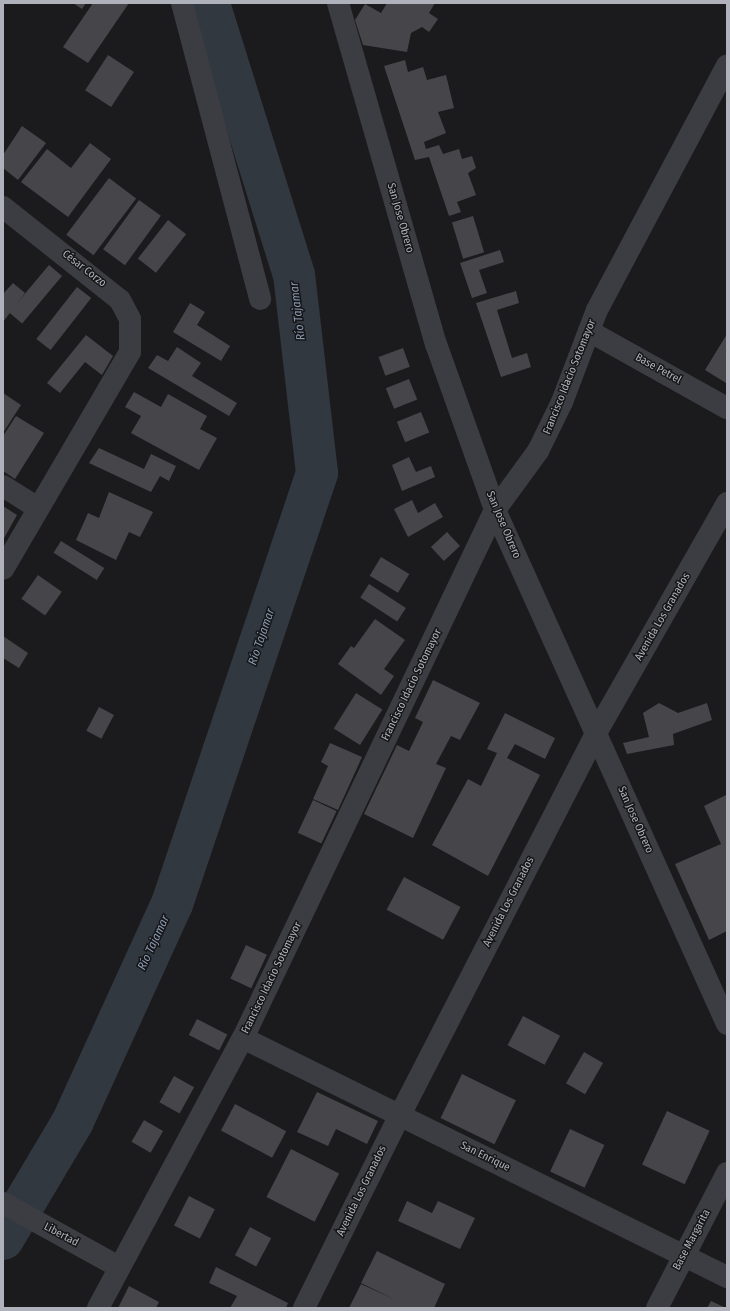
<!DOCTYPE html>
<html>
<head>
<meta charset="utf-8">
<style>
	body { margin:0 }
	#map { position:relative; width:730px; height:1311px; overflow:hidden; background:#1b1b1d; font-family:"Fira Sans Condensed",sans-serif }
	div>[style] { position:absolute }
	.river>* { height:42px; margin:-21px; padding:0 21px; transform-origin:21px; border-radius:21px; background:#323840 }
	.building>* { inset:0; background:#46464a; transform-origin:0 0 }
	.minor>* { height:22px; margin:-11px; padding:0 11px; transform-origin:11px; border-radius:11px; background:#3c3d42 }
	span { translate:-50% -50%; white-space:nowrap; text-align:center; line-height:1.15; -webkit-text-stroke:3px #161618; paint-order:stroke }
	.street-label { font-size:11px; color:#afb1bb }
	.water-label { font-size:12px; color:#8a9bb2; font-style:italic }
	.frame { position:absolute; inset:0; border:4px solid #afb1bb; pointer-events:none }
</style>
</head>
<body>
<div id="map">
	<div class="river">
		<div style="left:3px;top:1239px;width:137px;rotate:-59.3deg"></div>
		<div style="left:73px;top:1121px;width:239px;rotate:-65.5deg"></div>
		<div style="left:172px;top:904px;width:455px;rotate:-71.4deg"></div>
		<div style="left:317px;top:473px;width:199px;rotate:-96.6deg"></div>
		<div style="left:294px;top:275px;width:285px;rotate:-107.4deg"></div>
	</div>
	<div class="building">
		<div style="clip-path:polygon(73px 3px,86px 3px,82px 9px)"></div>
		<div style="clip-path:polygon(93px 3px,129px 3px,88px 63px,63px 47px)"></div>
		<div style="clip-path:polygon(387px 3px,435px 3px,429px 13px,438px 19px,429px 32px,422px 27px,411px 33px,407px 52px,363px 45px,355px 20px,365px 4px,381px 13px)"></div>
		<div style="left:108px;top:55px;width:31px;height:42px;rotate:33deg"></div>
		<div style="clip-path:polygon(405px 60px,408px 72px,423px 67px,427px 80px,446px 75px,454px 108px,438px 112px,446px 133px,424px 142px,426px 149px,439px 145px,443px 154px,459px 149px,462px 159px,472px 156px,476px 168px,468px 173px,476px 195px,457px 202px,461px 212px,449px 216px,429px 157px,415px 160px,384px 66px)"></div>
		<div style="clip-path:polygon(22px 126px,46px 143px,18px 180px,3px 168px,3px 155px)"></div>
		<div style="clip-path:polygon(90px 143px,111px 159px,68px 217px,21px 182px,47px 149px,71px 168px)"></div>
		<div style="left:109px;top:178px;width:34px;height:71px;rotate:37deg"></div>
		<div style="left:139px;top:200px;width:27px;height:61px;rotate:36deg"></div>
		<div style="left:473px;top:216px;width:38px;height:22px;rotate:73deg"></div>
		<div style="left:168px;top:220px;width:23px;height:49px;rotate:38deg"></div>
		<div style="clip-path:polygon(500px 250px,504px 262px,479px 270px,487px 293px,472px 298px,460px 263px)"></div>
		<div style="left:49px;top:265px;width:17px;height:62px;rotate:40deg"></div>
		<div style="clip-path:polygon(13px 283px,25px 293px,3px 322px,3px 294px)"></div>
		<div style="left:77px;top:287px;width:18px;height:66px;rotate:38deg"></div>
		<div style="clip-path:polygon(516px 291px,519px 303px,497px 310px,512px 358px,527px 353px,531px 367px,501px 377px,476px 303px)"></div>
		<div style="clip-path:polygon(190px 303px,205px 312px,197px 325px,230px 346px,221px 361px,173px 332px)"></div>
		<div style="clip-path:polygon(727px 334px,727px 381px,726px 383px,705px 370px)"></div>
		<div style="clip-path:polygon(86px 335px,113px 356px,102px 375px,85px 362px,60px 393px,47px 383px)"></div>
		<div style="clip-path:polygon(177px 347px,201px 363px,192px 376px,237px 403px,229px 416px,148px 368px,157px 355px,168px 361px)"></div>
		<div style="left:403px;top:348px;width:20px;height:26px;rotate:70deg"></div>
		<div style="left:409px;top:379px;width:22px;height:25px;rotate:68deg"></div>
		<div style="clip-path:polygon(134px 392px,161px 407px,168px 394px,207px 416px,200px 429px,217px 438px,199px 470px,131px 433px,141px 416px,125px 407px)"></div>
		<div style="clip-path:polygon(3px 393px,21px 405px,3px 433px)"></div>
		<div style="left:421px;top:412px;width:22px;height:26px;rotate:68deg"></div>
		<div style="clip-path:polygon(16px 416px,44px 433px,15px 479px,3px 471px,3px 436px)"></div>
		<div style="clip-path:polygon(99px 448px,144px 469px,151px 454px,176px 466px,169px 481px,160px 476px,151px 492px,89px 463px)"></div>
		<div style="clip-path:polygon(409px 457px,416px 472px,431px 466px,435px 477px,402px 491px,392px 465px)"></div>
		<div style="clip-path:polygon(109px 492px,153px 512px,140px 537px,129px 532px,116px 560px,76px 540px,88px 513px,99px 518px)"></div>
		<div style="clip-path:polygon(412px 500px,418px 513px,435px 503px,443px 517px,408px 537px,394px 509px)"></div>
		<div style="clip-path:polygon(3px 506px,17px 515px,3px 540px)"></div>
		<div style="left:447px;top:532px;width:19px;height:22px;rotate:47deg"></div>
		<div style="left:61px;top:541px;width:51px;height:14px;rotate:32deg"></div>
		<div style="left:381px;top:557px;width:33px;height:22px;rotate:31deg"></div>
		<div style="left:38px;top:575px;width:29px;height:29px;rotate:35deg"></div>
		<div style="left:369px;top:584px;width:44px;height:16px;rotate:33deg"></div>
		<div style="clip-path:polygon(375px 619px,405px 640px,384px 669px,394px 676px,381px 695px,338px 664px,351px 646px,354px 648px)"></div>
		<div style="clip-path:polygon(3px 636px,28px 653px,19px 668px,3px 658px)"></div>
		<div style="clip-path:polygon(433px 680px,480px 703px,460px 740px,451px 736px,436px 764px,446px 768px,413px 838px,364px 814px,397px 745px,409px 751px,423px 722px,415px 718px)"></div>
		<div style="left:356px;top:693px;width:31px;height:42px;rotate:32deg"></div>
		<div style="clip-path:polygon(659px 703px,678px 713px,707px 703px,712px 720px,673px 734px,674px 745px,627px 754px,623px 743px,649px 737px,643px 713px)"></div>
		<div style="left:99px;top:707px;width:17px;height:27px;rotate:28deg"></div>
		<div style="clip-path:polygon(505px 713px,555px 738px,545px 759px,515px 744px,507px 758px,540px 775px,488px 876px,432px 845px,468px 779px,481px 786px,497px 753px,487px 749px)"></div>
		<div style="clip-path:polygon(330px 743px,362px 757px,338px 810px,313px 799px,328px 766px,321px 762px)"></div>
		<div style="clip-path:polygon(726px 795px,727px 931px,709px 940px,675px 864px,721px 844px,704px 806px)"></div>
		<div style="left:313px;top:800px;width:26px;height:36px;rotate:25deg"></div>
		<div style="left:404px;top:877px;width:64px;height:37px;rotate:28deg"></div>
		<div style="left:246px;top:945px;width:23px;height:37px;rotate:25deg"></div>
		<div style="left:523px;top:1016px;width:42px;height:33px;rotate:28deg"></div>
		<div style="left:197px;top:1019px;width:34px;height:18px;rotate:27deg"></div>
		<div style="left:584px;top:1052px;width:22px;height:36px;rotate:30deg"></div>
		<div style="left:462px;top:1074px;width:60px;height:49px;rotate:26deg"></div>
		<div style="left:174px;top:1076px;width:23px;height:30px;rotate:29deg"></div>
		<div style="clip-path:polygon(317px 1092px,378px 1121px,367px 1144px,336px 1129px,328px 1146px,297px 1132px)"></div>
		<div style="left:235px;top:1104px;width:58px;height:30px;rotate:28deg"></div>
		<div style="left:667px;top:1111px;width:47px;height:59px;rotate:25deg"></div>
		<div style="left:144px;top:1120px;width:22px;height:25px;rotate:30deg"></div>
		<div style="left:570px;top:1129px;width:38px;height:47px;rotate:25deg"></div>
		<div style="left:291px;top:1149px;width:54px;height:54px;rotate:27deg"></div>
		<div style="left:189px;top:1196px;width:29px;height:33px;rotate:27deg"></div>
		<div style="clip-path:polygon(407px 1201px,432px 1213px,438px 1201px,475px 1218px,460px 1249px,398px 1221px)"></div>
		<div style="left:250px;top:1227px;width:24px;height:32px;rotate:28deg"></div>
		<div style="clip-path:polygon(377px 1251px,445px 1284px,434px 1308px,349px 1308px,361px 1284px,396px 1300px,361px 1283px)"></div>
		<div style="clip-path:polygon(216px 1267px,288px 1303px,286px 1308px,230px 1308px,237px 1296px,209px 1283px)"></div>
		<div style="clip-path:polygon(129px 1286px,159px 1302px,156px 1308px,118px 1308px)"></div>
		<div style="clip-path:polygon(711px 1301px,726px 1308px,707px 1308px)"></div>
	</div>
	<div class="minor">
		<div style="left:182px;top:3px;width:306px;rotate:75.2deg"></div>
		<div style="left:338px;top:3px;width:355px;rotate:74deg"></div>
		<div style="left:436px;top:344px;width:176px;rotate:70.4deg"></div>
		<div style="left:495px;top:510px;width:564px;rotate:65.71deg"></div>
		<div style="left:3px;top:207px;width:149px;rotate:38.5deg"></div>
		<div style="left:120px;top:300px;width:21px;rotate:62deg"></div>
		<div style="left:130px;top:319px;width:33px;rotate:90deg"></div>
		<div style="left:130px;top:352px;width:251px;rotate:120.3deg"></div>
		<div style="left:589px;top:331px;width:158px;rotate:29.2deg"></div>
		<div style="left:3px;top:486px;width:41px;rotate:32.2deg"></div>
		<div style="left:243px;top:1038px;width:540px;rotate:26.28deg"></div>
		<div style="left:3px;top:1203px;width:132px;rotate:28.9deg"></div>
		<div style="left:98px;top:1308px;width:306px;rotate:-61.8deg"></div>
		<div style="left:243px;top:1038px;width:585px;rotate:-64.49deg"></div>
		<div style="left:495px;top:510px;width:73px;rotate:-53.9deg"></div>
		<div style="left:538px;top:451px;width:55px;rotate:-63.9deg"></div>
		<div style="left:562px;top:402px;width:98px;rotate:-69.2deg"></div>
		<div style="left:597px;top:310px;width:277px;rotate:-62deg"></div>
		<div style="left:304px;top:1308px;width:216px;rotate:-63.6deg"></div>
		<div style="left:400px;top:1115px;width:429px;rotate:-62.8deg"></div>
		<div style="left:596px;top:733px;width:265px;rotate:-60.3deg"></div>
		<div style="left:657px;top:1308px;width:152px;rotate:-62.6deg"></div>
	</div>
	<div class="street-label">
		<span style="left:400px;top:218px;rotate:74deg">San Jose Obrero</span>
		<span style="left:84px;top:269px;rotate:38deg">César Corzo</span>
		<span style="left:658px;top:369px;rotate:29deg">Base Petrel</span>
		<span style="left:570px;top:377px;rotate:-68deg">Francisco Idacio Sotomayor</span>
		<span style="left:503px;top:525px;rotate:67deg">San Jose Obrero</span>
		<span style="left:663px;top:617px;rotate:-60deg">Avenida Los Granados</span>
		<span style="left:412px;top:685px;rotate:-64deg">Francisco Idacio Sotomayor</span>
		<span style="left:635px;top:820px;rotate:66deg">San Jose Obrero</span>
		<span style="left:509px;top:902px;rotate:-63deg">Avenida Los Granados</span>
		<span style="left:272px;top:978px;rotate:-64deg">Francisco Idacio Sotomayor</span>
		<span style="left:485px;top:1157px;rotate:26deg">San Enrique</span>
		<span style="left:362px;top:1191px;rotate:-64deg">Avenida Los Granados</span>
		<span style="left:61px;top:1235px;rotate:28deg">Libertad</span>
		<span style="left:692px;top:1240px;rotate:-62deg">Base Margarita</span>
	</div>
	<div class="water-label">
		<span style="left:298px;top:311px;rotate:-97deg">Río Tajamar</span>
		<span style="left:262px;top:637px;rotate:-71deg">Río Tajamar</span>
		<span style="left:154px;top:943px;rotate:-65deg">Río Tajamar</span>
	</div>
	<div class="frame"></div>
</div>
</body>
</html>
